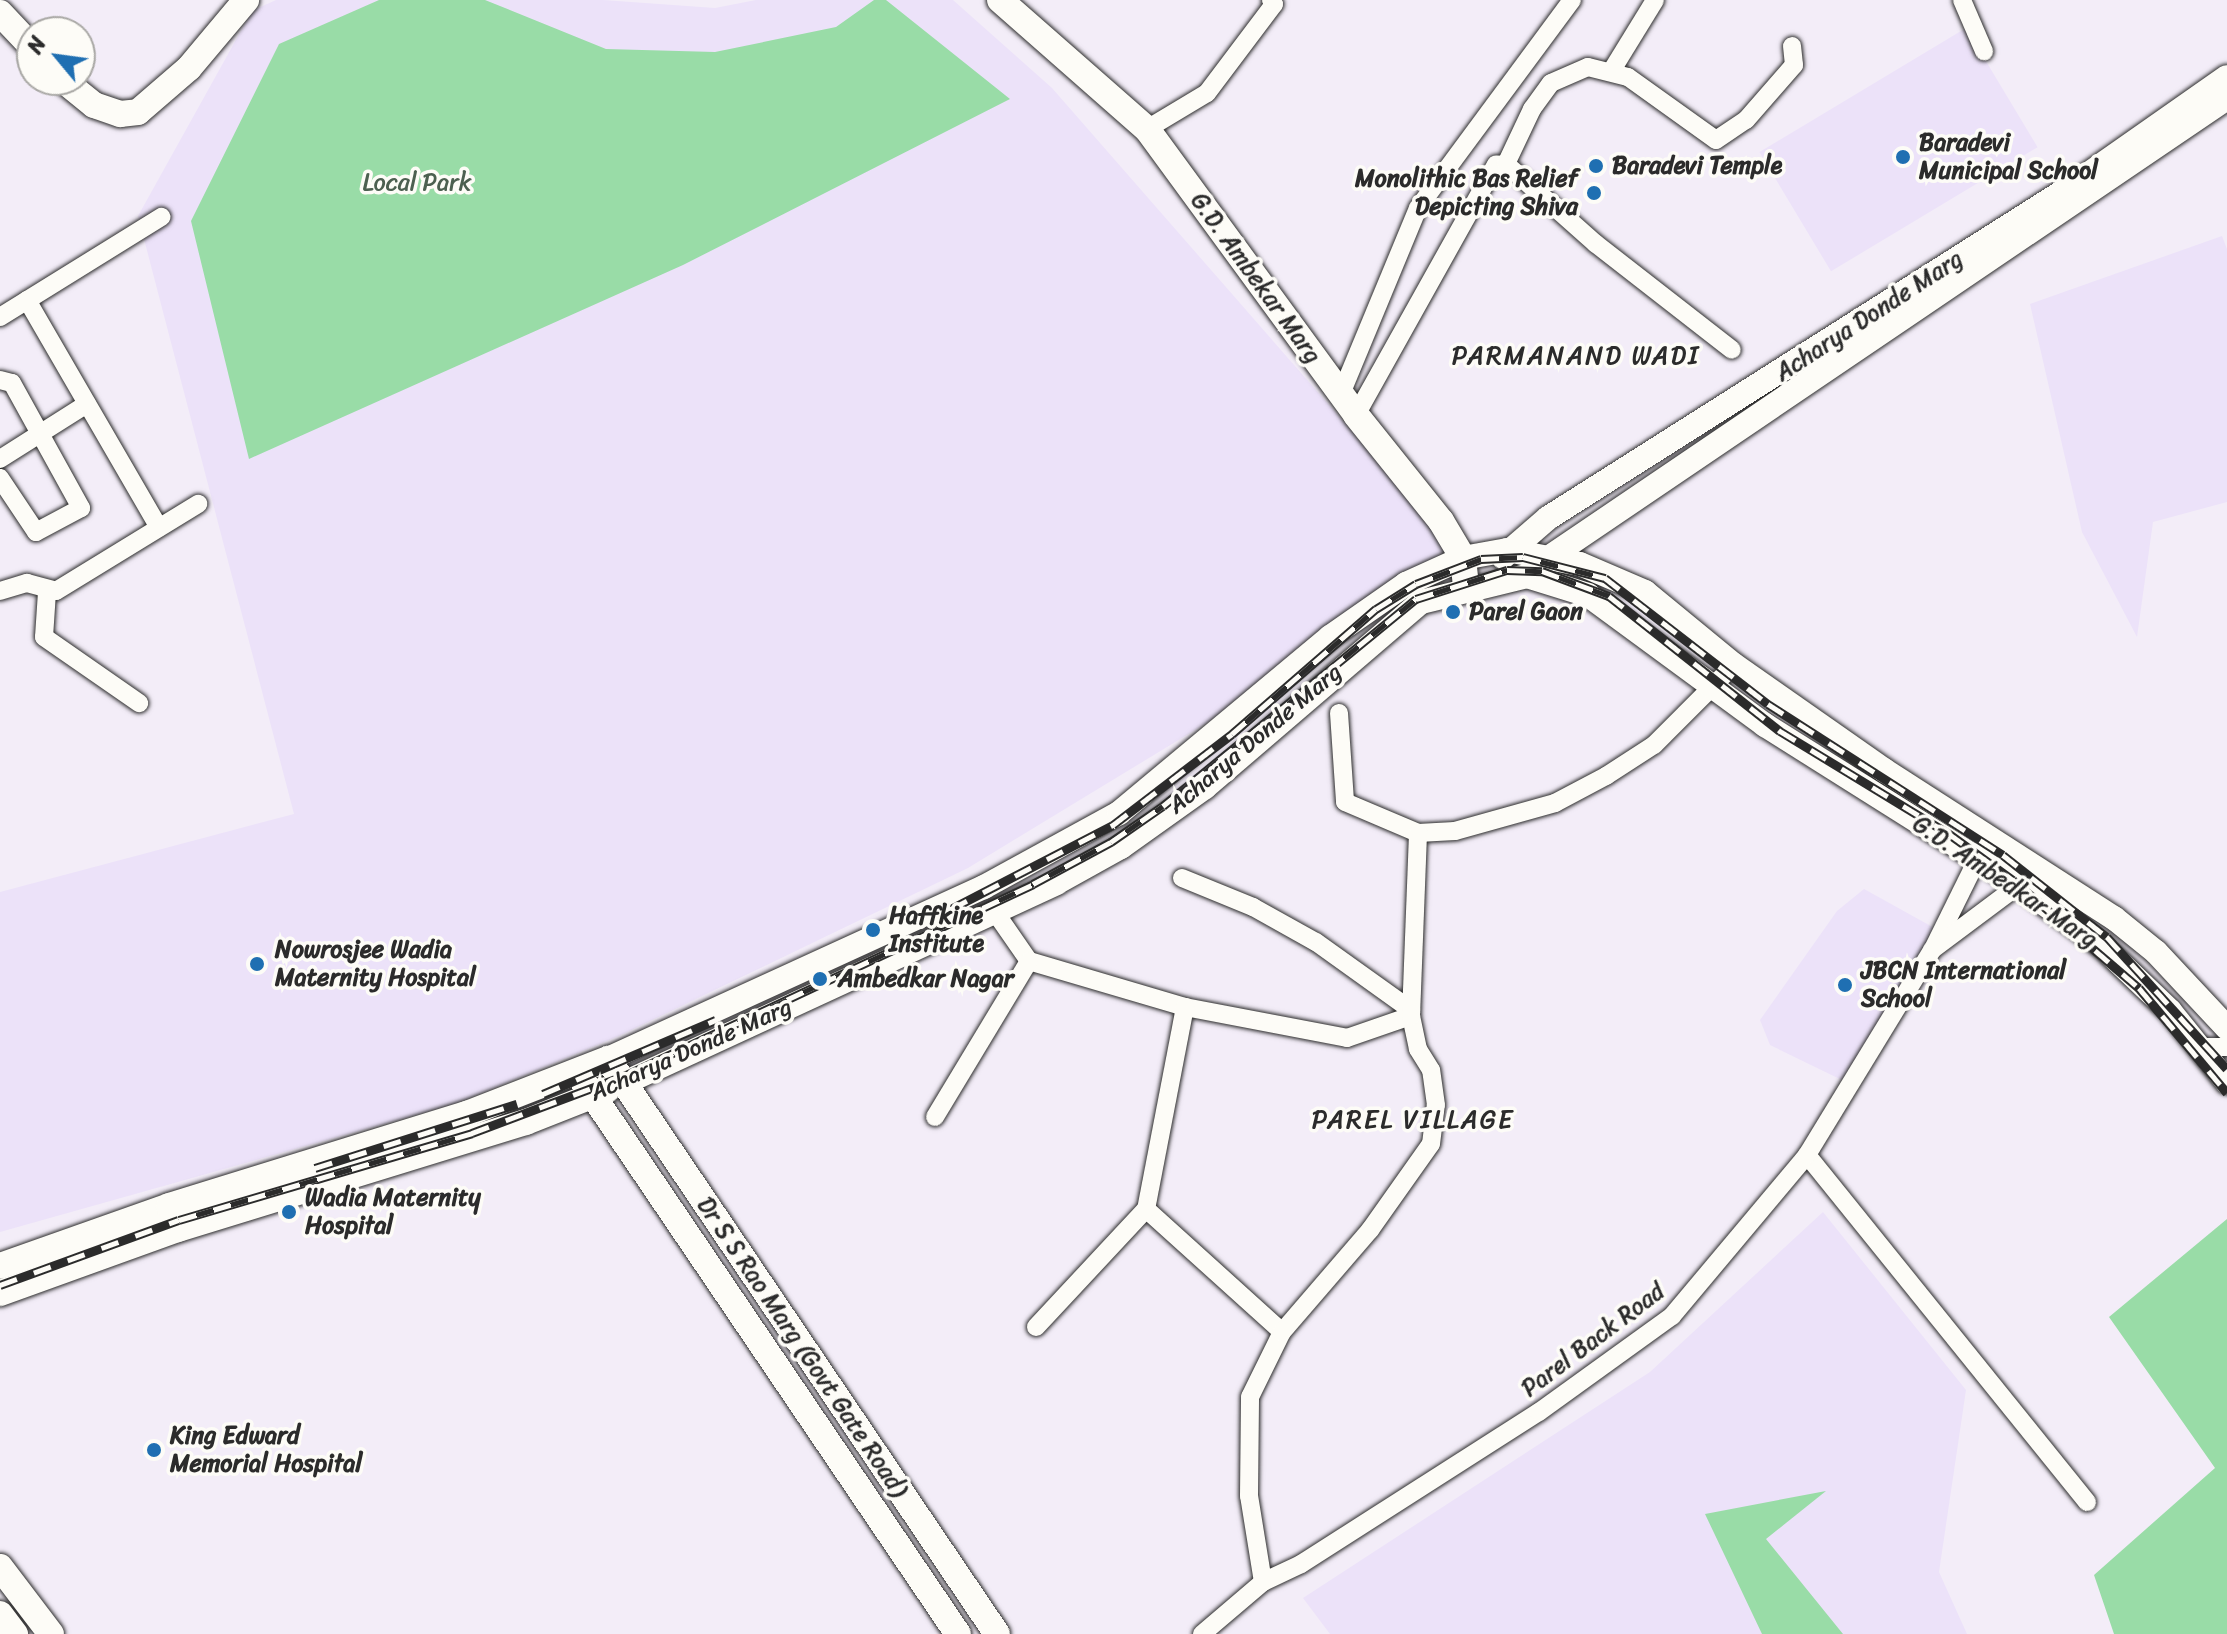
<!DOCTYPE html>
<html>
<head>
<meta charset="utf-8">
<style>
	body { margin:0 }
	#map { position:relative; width:2227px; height:1634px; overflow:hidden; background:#f3edf8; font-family:Sriracha,sans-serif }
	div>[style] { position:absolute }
	.built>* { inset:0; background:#ece2f9; transform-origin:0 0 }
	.green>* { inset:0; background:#99dca7 }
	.roads { filter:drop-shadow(0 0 2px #2b2b2b) drop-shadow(0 0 2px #2b2b2b) }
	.minor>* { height:18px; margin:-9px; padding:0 9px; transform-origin:9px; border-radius:9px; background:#fdfcf7 }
	.tertiary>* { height:24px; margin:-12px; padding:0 12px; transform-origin:12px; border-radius:12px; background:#fdfcf7 }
	.secondary>* { height:26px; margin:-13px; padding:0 13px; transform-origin:13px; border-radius:13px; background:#fdfcf7 }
	.rail>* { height:9px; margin-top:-4.5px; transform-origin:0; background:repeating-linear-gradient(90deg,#fdfcf7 0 18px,#2b2b2b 0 36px); box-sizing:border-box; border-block:2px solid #2b2b2b }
	.dots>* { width:22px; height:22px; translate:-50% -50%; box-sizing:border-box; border:4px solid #fdfcf7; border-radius:50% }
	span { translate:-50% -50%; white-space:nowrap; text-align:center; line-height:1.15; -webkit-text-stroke:7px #fdfcf7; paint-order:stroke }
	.poi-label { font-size:24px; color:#2b2b2b; font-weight:700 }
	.left { translate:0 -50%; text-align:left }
	.right { translate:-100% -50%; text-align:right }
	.park-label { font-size:24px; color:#4c6050 }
	.street-label { font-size:24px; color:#2b2b2b }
	.neighbourhood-label { font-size:26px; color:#2b2b2b; letter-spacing:2px }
	.north { position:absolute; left:16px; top:16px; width:80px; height:80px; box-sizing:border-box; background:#fdfcf7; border:2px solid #a9a8a5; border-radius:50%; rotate:299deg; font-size:22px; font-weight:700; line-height:32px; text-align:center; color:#2b2b2b }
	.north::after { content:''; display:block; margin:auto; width:28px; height:36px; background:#1f6fb2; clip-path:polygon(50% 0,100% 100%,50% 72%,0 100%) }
</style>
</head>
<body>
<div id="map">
	<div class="built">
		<div style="clip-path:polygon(276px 0,603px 0,715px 8px,756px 0,953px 0,1052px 88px,1468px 564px,968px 868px,619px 1036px,455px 1104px,0 1232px,0 892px,294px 814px,138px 216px,252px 11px)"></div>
		<div style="left:1966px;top:28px;width:139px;height:241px;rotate:59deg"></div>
		<div style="clip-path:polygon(2222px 236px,2227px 249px,2227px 502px,2153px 522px,2137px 637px,2082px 532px,2030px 304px)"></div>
		<div style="clip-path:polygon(1864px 889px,1947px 935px,1848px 1083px,1770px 1045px,1760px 1020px,1837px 911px)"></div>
		<div style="clip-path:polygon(1823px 1212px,1966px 1390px,1939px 1572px,1967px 1634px,1330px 1634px,1303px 1598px,1650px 1372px)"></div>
	</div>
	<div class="green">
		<div style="clip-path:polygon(379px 0,485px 0,606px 49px,715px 52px,836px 27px,874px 0,886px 0,1010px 99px,683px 265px,249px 459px,191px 221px,279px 44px)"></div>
		<div style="clip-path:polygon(2227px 1219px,2227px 1634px,2114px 1634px,2094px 1575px,2215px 1468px,2109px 1317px)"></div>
		<div style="clip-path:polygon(1826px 1491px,1766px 1539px,1843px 1634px,1762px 1634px,1705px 1514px)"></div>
	</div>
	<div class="roads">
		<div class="minor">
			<div style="left:1962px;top:0;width:56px;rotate:66.7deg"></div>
			<div style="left:1612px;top:70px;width:82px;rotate:-58.4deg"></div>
			<div style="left:1147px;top:129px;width:70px;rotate:-31deg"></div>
			<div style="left:1207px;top:93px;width:111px;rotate:-53deg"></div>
			<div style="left:1274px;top:4px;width:5px;rotate:-127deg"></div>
			<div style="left:1506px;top:164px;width:61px;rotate:-64.7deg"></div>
			<div style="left:1532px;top:109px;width:32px;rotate:-54deg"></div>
			<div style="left:1551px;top:83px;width:40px;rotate:-23.4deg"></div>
			<div style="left:1588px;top:67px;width:41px;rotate:14deg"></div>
			<div style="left:1628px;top:77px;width:108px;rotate:35.6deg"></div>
			<div style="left:1716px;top:140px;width:36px;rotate:-34deg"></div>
			<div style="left:1746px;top:120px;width:73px;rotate:-48.9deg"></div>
			<div style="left:1794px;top:65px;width:19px;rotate:-96deg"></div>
			<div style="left:27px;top:300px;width:263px;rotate:59.9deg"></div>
			<div style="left:0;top:317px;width:190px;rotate:-31.8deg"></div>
			<div style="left:0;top:380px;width:12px;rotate:14deg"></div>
			<div style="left:12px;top:383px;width:143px;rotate:61.1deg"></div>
			<div style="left:81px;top:508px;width:51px;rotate:151.9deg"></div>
			<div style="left:36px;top:532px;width:65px;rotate:-123.7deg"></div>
			<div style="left:1341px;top:394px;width:201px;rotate:-67.5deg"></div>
			<div style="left:1418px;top:208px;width:259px;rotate:-53.5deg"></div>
			<div style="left:1356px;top:415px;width:287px;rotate:-60.8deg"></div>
			<div style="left:1496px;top:165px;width:10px;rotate:-6deg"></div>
			<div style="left:1506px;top:164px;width:120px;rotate:41.6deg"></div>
			<div style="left:1596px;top:244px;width:172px;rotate:37.9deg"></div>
			<div style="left:0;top:459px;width:103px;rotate:-32.3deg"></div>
			<div style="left:0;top:591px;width:28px;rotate:-17deg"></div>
			<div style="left:27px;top:583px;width:30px;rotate:15deg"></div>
			<div style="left:56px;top:591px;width:167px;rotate:-31.5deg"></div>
			<div style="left:47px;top:592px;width:45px;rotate:93.8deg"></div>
			<div style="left:44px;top:637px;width:116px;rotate:34.8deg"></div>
			<div style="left:1339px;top:713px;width:89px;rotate:86.1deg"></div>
			<div style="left:1345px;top:802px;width:79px;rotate:23deg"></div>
			<div style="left:1418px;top:833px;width:37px;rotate:-3deg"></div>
			<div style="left:1455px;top:831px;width:104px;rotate:-15.6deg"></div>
			<div style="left:1555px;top:803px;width:58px;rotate:-27.9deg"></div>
			<div style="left:1606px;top:776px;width:57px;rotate:-32.9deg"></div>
			<div style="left:1654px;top:745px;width:113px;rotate:-45deg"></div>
			<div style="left:1182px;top:878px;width:77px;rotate:22.2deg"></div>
			<div style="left:1253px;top:907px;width:72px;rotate:29.1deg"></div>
			<div style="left:1316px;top:942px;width:117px;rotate:35.6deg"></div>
			<div style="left:995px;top:912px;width:60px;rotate:55.2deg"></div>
			<div style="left:1029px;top:961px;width:163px;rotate:16.4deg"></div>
			<div style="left:1185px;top:1007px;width:165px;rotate:10.8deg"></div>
			<div style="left:1347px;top:1038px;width:68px;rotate:-19deg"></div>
			<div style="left:1934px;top:947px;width:110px;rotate:-63.7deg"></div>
			<div style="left:1185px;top:1007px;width:206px;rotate:100.9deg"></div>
			<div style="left:1146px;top:1209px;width:183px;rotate:42.1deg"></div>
			<div style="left:2203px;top:1047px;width:24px"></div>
			<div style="left:935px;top:1117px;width:182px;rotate:-58.9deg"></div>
			<div style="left:1807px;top:1155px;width:446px;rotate:51.1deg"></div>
			<div style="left:1036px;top:1327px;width:161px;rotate:-47deg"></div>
			<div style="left:1263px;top:1582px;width:87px;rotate:-99.2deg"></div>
			<div style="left:1249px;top:1496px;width:99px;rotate:-89.4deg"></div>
			<div style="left:1250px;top:1397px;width:72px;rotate:-63.8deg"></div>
			<div style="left:1282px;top:1332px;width:135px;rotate:-49.2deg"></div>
			<div style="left:1370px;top:1230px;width:105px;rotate:-54.7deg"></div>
			<div style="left:1431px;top:1144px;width:39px;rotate:-83deg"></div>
			<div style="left:1436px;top:1105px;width:35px;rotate:-98deg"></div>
			<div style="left:1431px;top:1070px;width:25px;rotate:-122deg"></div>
			<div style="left:1418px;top:1049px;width:34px;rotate:-102deg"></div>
			<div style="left:1411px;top:1016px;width:183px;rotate:-87.8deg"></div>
			<div style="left:1202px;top:1634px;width:80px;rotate:-40.4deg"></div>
			<div style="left:1263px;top:1582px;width:42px;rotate:-25.3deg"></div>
			<div style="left:1301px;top:1564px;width:282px;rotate:-32.6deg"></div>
			<div style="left:1539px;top:1412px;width:164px;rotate:-35.8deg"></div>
			<div style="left:1672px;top:1316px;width:210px;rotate:-50deg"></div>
			<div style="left:1807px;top:1155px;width:240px;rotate:-58.6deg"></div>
			<div style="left:1932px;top:950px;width:109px;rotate:-36.8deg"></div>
		</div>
		<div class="tertiary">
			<div style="left:1503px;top:557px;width:60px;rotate:-40.9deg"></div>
			<div style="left:1548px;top:518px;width:614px;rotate:-32.37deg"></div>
			<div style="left:2067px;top:189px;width:195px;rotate:-35deg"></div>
			<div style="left:1541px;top:563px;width:829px;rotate:-34.13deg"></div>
			<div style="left:608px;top:1059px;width:413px;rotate:-24.6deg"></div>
			<div style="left:984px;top:887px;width:154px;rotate:-28.7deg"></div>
			<div style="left:1119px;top:813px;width:275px;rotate:-39.8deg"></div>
			<div style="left:1330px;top:637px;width:93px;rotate:-34.9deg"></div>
			<div style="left:1406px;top:584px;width:63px;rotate:-24.5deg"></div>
			<div style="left:1463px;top:558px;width:45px;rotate:-10.3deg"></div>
			<div style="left:1507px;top:550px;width:74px;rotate:10.9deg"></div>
			<div style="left:1580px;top:564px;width:71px;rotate:23.3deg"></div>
			<div style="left:1645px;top:592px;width:115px;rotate:39.4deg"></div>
			<div style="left:1734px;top:665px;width:183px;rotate:35deg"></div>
			<div style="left:1884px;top:770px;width:274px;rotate:32.8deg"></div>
			<div style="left:2114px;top:918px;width:54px;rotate:39deg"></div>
			<div style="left:2156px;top:952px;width:104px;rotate:46.9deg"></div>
			<div style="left:624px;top:1083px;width:476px;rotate:-24.8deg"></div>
			<div style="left:1056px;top:883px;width:74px;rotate:-29deg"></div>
			<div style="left:1121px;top:847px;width:103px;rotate:-35.5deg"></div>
			<div style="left:1205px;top:787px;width:284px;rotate:-40.6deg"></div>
			<div style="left:1421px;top:602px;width:109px;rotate:-13.8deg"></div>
			<div style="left:1527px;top:576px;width:64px;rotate:17.3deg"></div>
			<div style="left:1588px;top:595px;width:220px;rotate:36.3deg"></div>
			<div style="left:1765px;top:725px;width:300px;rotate:32.2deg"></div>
			<div style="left:2019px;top:885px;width:103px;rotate:36.3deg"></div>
			<div style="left:2102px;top:946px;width:94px;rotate:43.7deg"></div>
			<div style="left:2170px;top:1011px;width:91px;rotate:51.2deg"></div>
		</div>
		<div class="secondary">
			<div style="left:1000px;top:0;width:196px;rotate:41.3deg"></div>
			<div style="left:1147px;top:129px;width:354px;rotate:53.8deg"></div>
			<div style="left:1356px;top:415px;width:136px;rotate:51.3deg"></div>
			<div style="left:1441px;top:521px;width:43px;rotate:59.3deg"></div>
			<div style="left:1463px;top:558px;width:31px;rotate:84deg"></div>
			<div style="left:0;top:13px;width:47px;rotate:46.7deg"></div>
			<div style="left:63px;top:80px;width:40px;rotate:39deg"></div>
			<div style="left:94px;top:105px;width:28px;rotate:19deg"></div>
			<div style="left:120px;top:114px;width:18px;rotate:-6deg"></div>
			<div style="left:138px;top:112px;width:67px;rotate:-40.8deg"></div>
			<div style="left:189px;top:68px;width:89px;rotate:-50deg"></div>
			<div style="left:577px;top:1072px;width:679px;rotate:55.87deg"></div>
			<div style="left:0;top:1266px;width:179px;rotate:-19.5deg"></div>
			<div style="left:169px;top:1206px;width:312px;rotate:-17.2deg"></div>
			<div style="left:467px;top:1114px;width:151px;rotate:-21.3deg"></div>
			<div style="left:608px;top:1059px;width:694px;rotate:55.92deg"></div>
			<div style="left:0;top:1293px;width:189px;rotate:-19.8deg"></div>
			<div style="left:178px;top:1229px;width:364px;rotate:-17.1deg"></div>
			<div style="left:526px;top:1122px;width:87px;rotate:-21.6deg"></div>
			<div style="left:0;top:1567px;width:84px;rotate:52.7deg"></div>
			<div style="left:0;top:1614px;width:25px;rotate:53deg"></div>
		</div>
	</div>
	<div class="rail">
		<div style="left:951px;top:909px;width:182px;rotate:-27.4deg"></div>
		<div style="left:1113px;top:825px;width:150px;rotate:-37.4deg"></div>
		<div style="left:1232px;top:734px;width:191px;rotate:-41deg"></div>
		<div style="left:1376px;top:609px;width:47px;rotate:-32deg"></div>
		<div style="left:1416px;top:584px;width:70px;rotate:-21deg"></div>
		<div style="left:1481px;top:559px;width:42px;rotate:-2.7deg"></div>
		<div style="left:1523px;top:557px;width:85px;rotate:14.4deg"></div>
		<div style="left:1605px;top:578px;width:206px;rotate:37.7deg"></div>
		<div style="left:1768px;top:704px;width:279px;rotate:32.7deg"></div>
		<div style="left:2003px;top:855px;width:132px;rotate:38.3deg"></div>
		<div style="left:2107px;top:937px;width:178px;rotate:47.7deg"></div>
		<div style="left:543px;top:1094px;width:188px;rotate:-23.2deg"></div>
		<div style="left:315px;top:1168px;width:212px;rotate:-17.6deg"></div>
		<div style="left:0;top:1285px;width:190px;rotate:-20deg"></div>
		<div style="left:179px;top:1220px;width:306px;rotate:-16.5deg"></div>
		<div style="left:472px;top:1133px;width:162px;rotate:-20.6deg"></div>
		<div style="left:624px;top:1076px;width:452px;rotate:-25.1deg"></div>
		<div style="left:1033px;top:884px;width:89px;rotate:-28.3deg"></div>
		<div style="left:1111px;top:842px;width:63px;rotate:-34.7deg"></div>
		<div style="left:1163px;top:806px;width:327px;rotate:-39.3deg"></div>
		<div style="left:1416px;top:599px;width:96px;rotate:-17.7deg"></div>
		<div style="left:1507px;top:570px;width:35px;rotate:2deg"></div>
		<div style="left:1542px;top:571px;width:72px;rotate:20.5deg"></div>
		<div style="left:1609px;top:596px;width:218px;rotate:38.3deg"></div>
		<div style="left:1780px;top:731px;width:197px;rotate:31.3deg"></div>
		<div style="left:1948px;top:833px;width:80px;rotate:35.9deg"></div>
		<div style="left:2013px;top:880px;width:166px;rotate:40.6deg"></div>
		<div style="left:2139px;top:988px;width:137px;rotate:50deg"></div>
	</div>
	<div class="dots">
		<div style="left:1903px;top:157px;background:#1f6fb2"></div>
		<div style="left:1596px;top:166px;background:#1f6fb2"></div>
		<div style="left:1594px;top:193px;background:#1f6fb2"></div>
		<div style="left:1453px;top:612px;background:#1f6fb2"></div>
		<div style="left:873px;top:930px;background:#1f6fb2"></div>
		<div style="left:257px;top:964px;background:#1f6fb2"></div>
		<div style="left:820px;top:979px;background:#1f6fb2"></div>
		<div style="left:1845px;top:985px;background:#1f6fb2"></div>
		<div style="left:289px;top:1212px;background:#1f6fb2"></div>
		<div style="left:154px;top:1450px;background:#1f6fb2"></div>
	</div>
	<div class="poi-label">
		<span class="left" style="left:1919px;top:157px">Baradevi<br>Municipal School</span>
		<span class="left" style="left:1612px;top:166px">Baradevi Temple</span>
		<span class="right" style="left:1578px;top:193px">Monolithic Bas Relief<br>Depicting Shiva</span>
		<span class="left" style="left:1469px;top:612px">Parel Gaon</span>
		<span class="left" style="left:889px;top:930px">Haffkine<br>Institute</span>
		<span class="left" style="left:275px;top:964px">Nowrosjee Wadia<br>Maternity Hospital</span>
		<span class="left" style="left:1861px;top:985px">JBCN International<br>School</span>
		<span class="left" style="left:838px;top:979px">Ambedkar Nagar</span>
		<span class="left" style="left:305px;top:1212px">Wadia Maternity<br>Hospital</span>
		<span class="left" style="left:170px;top:1450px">King Edward<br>Memorial Hospital</span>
	</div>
	<div class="park-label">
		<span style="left:417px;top:183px">Local Park</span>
	</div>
	<div class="street-label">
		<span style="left:1256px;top:278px;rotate:54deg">G.D. Ambekar Marg</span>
		<span style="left:1869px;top:316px;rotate:-33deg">Acharya Donde Marg</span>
		<span style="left:1255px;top:739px;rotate:-40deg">Acharya Donde Marg</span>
		<span style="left:2005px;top:882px;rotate:34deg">G.D. Ambedkar Marg</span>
		<span style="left:691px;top:1050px;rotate:-24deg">Acharya Donde Marg</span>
		<span style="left:1593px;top:1340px;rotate:-37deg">Parel Back Road</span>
		<span style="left:802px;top:1347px;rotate:56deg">Dr S S Rao Marg (Govt Gate Road)</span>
	</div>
	<div class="neighbourhood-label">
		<span style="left:1576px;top:356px">PARMANAND WADI</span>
		<span style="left:1413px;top:1120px">PAREL VILLAGE</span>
	</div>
	<div class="north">N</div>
</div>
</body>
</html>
